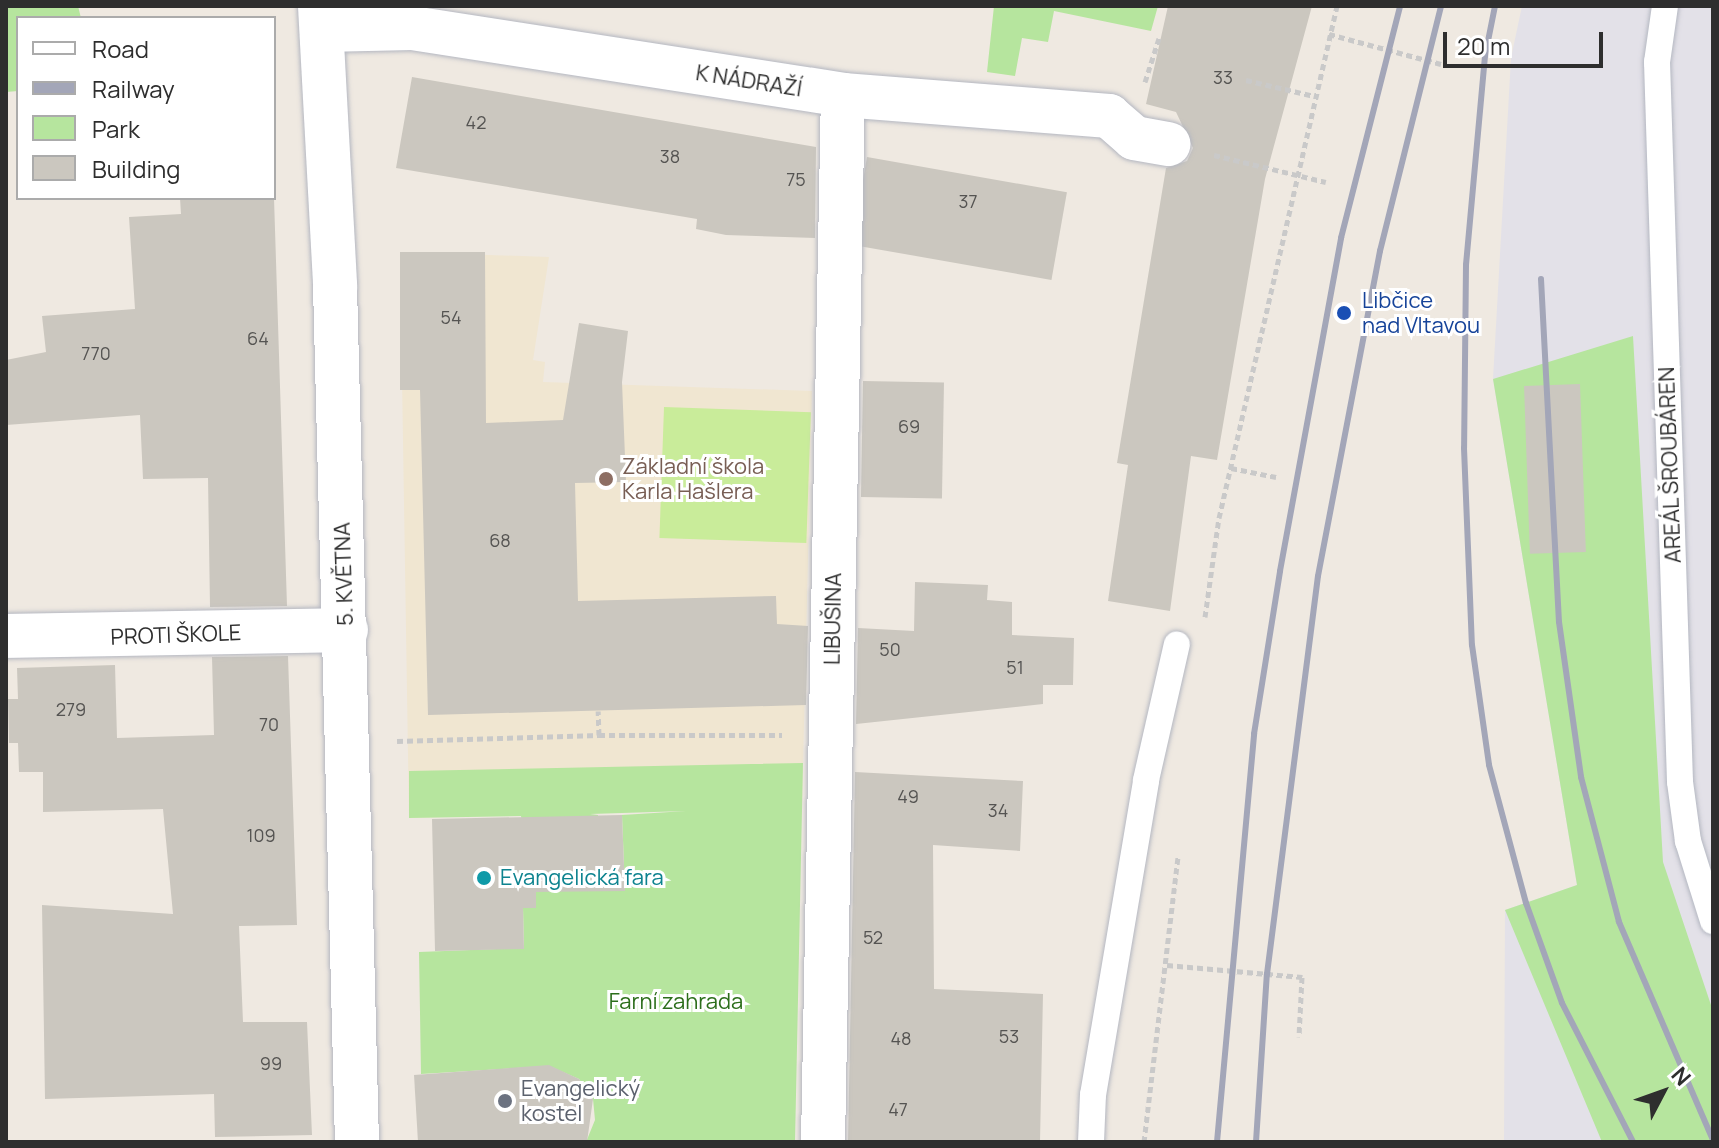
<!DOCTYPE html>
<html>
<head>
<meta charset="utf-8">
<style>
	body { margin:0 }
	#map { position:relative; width:1719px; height:1148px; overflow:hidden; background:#efe9e1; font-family:Manrope,sans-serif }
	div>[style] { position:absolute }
	.industrial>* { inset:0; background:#e3e1e8 }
	.education>* { inset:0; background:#f0e6d1 }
	.green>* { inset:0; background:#b6e59e }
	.pitch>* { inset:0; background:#c9ec9a; transform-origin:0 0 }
	.building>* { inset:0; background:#cbc7bf; transform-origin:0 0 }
	.path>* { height:5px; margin-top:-2.5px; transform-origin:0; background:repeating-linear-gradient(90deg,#c9c9c9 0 6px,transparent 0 10px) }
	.roads { filter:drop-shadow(0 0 2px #b4b7c1) drop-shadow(0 0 2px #b4b7c1) }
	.service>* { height:26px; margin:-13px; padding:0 13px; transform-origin:13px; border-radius:13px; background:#fff }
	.minor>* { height:44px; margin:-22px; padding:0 22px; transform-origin:22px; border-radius:22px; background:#fff }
	.tertiary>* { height:44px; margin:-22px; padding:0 22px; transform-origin:22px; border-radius:22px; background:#fff }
	.rail>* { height:6px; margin:-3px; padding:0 3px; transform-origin:3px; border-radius:3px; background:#a3a6b8 }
	.dots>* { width:22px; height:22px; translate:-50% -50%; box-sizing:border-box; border:4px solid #fff; border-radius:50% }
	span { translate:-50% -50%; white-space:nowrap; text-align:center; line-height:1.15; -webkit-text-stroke:6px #fff; paint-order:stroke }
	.number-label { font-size:18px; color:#555452 }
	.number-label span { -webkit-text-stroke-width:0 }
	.street-label { font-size:22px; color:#2e2e2e }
	.transit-label { font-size:22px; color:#164399 }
	.left { translate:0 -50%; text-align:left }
	.education-label { font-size:22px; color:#785e54 }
	.culture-label { font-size:22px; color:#0d838f }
	.park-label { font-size:22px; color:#2c6e1b }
	.worship-label { font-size:22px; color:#5b616d }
	.frame { position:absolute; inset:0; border:8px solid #2e2e2e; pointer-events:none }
	.legend { position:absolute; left:16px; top:16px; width:260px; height:184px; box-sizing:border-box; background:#fff; border:2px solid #ababab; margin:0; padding:10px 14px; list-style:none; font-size:24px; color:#2e2e2e }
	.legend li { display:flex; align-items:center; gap:16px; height:40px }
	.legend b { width:40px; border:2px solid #ababab }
	.north { position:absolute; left:1623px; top:1052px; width:80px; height:80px; -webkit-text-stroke:6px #fff; paint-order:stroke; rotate:49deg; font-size:22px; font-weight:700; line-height:32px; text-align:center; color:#2e2e2e }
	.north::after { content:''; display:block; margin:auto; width:28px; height:36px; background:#2e2e2e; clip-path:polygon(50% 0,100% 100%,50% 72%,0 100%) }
	.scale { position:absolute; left:1443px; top:32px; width:160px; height:36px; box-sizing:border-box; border:4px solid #2e2e2e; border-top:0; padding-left:10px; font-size:24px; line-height:28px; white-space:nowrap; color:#2e2e2e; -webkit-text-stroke:6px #fff; paint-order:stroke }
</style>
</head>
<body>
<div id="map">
	<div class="industrial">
		<div style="clip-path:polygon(1522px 6px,1713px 6px,1713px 1142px,1504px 1142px,1505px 910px,1577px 885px,1493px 379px,1511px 58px)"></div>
	</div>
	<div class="education">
		<div style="clip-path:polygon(400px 252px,549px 257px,533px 360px,545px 362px,543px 382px,812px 391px,802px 807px,409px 818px)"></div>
	</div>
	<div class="green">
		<div style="clip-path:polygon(6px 6px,78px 6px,81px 18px,18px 18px,18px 91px,6px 92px)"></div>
		<div style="clip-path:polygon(994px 6px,1158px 6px,1151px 31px,1054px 11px,1048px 42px,1022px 38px,1015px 76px,987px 72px)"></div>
		<div style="clip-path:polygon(1633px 336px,1663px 862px,1713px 1011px,1713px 1142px,1602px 1142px,1505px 910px,1577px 885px,1493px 379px)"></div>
		<div style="clip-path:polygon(evenodd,803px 763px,795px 1142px,586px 1142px,595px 1120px,593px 1099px,579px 1079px,549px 1066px,421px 1074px,419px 952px,524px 948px,523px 908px,535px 908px,521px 816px,409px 818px,409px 771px,803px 763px,686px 811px,622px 815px,625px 890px,600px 891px,598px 815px,590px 814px,686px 811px)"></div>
	</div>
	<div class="pitch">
		<div style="left:664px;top:407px;width:147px;height:131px;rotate:2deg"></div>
	</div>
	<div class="building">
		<div style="clip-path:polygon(1168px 6px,1312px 6px,1265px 179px,1217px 460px,1191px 456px,1170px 611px,1108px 601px,1128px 465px,1117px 463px,1166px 168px,1187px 161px,1193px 148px,1176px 112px,1146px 104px)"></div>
		<div style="clip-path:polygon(412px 77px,816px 147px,815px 238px,726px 235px,696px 229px,697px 219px,396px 168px)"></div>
		<div style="left:867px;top:157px;width:203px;height:89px;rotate:10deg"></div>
		<div style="clip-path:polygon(180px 198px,274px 198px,287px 606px,210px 607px,208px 478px,143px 479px,140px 415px,6px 425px,6px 360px,46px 352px,42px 316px,135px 309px,129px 217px,181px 214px)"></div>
		<div style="clip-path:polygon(400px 252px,485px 252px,486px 423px,563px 420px,579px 323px,628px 331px,622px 382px,626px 482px,575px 483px,578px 601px,776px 596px,777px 624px,808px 626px,806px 705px,428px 715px,420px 390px,400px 390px)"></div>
		<div style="left:863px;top:381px;width:81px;height:116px;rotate:1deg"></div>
		<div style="left:1580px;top:384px;width:168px;height:56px;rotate:88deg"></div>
		<div style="clip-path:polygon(915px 582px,988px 585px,987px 600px,1012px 602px,1012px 635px,1074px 638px,1073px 685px,1043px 685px,1043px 704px,856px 724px,858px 628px,914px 631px)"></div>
		<div style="clip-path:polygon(288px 656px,297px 925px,239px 926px,243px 1022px,307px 1022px,312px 1135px,215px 1137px,214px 1094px,45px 1099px,42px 905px,173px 914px,163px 809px,43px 812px,43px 772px,19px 772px,18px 743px,9px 743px,8px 699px,18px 699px,17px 668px,115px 665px,117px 738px,214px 735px,212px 657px)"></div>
		<div style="clip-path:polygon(855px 772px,1023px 781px,1020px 851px,933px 845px,934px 989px,1043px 994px,1040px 1142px,848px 1142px)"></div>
		<div style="clip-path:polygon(622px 815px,625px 891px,536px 892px,536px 908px,523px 908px,524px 949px,435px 951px,432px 819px)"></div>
		<div style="clip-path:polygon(549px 1065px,579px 1079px,593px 1099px,587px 1142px,418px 1142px,414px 1075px)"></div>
	</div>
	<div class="path">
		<div style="left:1329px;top:34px;width:116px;rotate:15deg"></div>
		<div style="left:1246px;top:80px;width:70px;rotate:13.2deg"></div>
		<div style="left:1145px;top:82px;width:46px;rotate:-72.3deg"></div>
		<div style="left:1214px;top:155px;width:115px;rotate:13.6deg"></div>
		<div style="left:1231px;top:468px;width:46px;rotate:11.3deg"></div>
		<div style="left:1205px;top:617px;width:100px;rotate:-82deg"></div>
		<div style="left:1219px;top:518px;width:525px;rotate:-77.02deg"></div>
		<div style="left:599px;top:735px;width:183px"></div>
		<div style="left:397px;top:741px;width:202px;rotate:-1.7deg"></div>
		<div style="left:599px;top:735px;width:24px;rotate:-92deg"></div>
		<div style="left:1167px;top:965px;width:136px;rotate:5.1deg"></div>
		<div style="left:1302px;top:977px;width:60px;rotate:92.9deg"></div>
		<div style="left:1144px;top:1142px;width:287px;rotate:-83.2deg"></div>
	</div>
	<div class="roads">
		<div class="service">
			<div style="left:1665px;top:6px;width:57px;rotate:98.1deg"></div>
			<div style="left:1657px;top:62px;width:720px;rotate:88.17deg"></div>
			<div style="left:1680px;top:782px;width:60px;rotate:82.3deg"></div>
			<div style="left:1688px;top:841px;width:84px;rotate:72.6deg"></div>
			<div style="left:1091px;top:1142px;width:47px;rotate:-87.6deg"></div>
			<div style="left:1093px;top:1095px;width:319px;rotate:-80.4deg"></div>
			<div style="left:1146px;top:780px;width:139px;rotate:-77.2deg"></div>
		</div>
		<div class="minor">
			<div style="left:323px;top:30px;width:89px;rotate:-1.3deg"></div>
			<div style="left:412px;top:28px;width:436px;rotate:8.8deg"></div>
			<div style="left:843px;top:95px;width:267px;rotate:4.5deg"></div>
			<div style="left:1109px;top:116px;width:33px;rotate:41deg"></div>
			<div style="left:1134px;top:138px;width:35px;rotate:10deg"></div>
			<div style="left:6px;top:636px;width:340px;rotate:-1deg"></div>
			<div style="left:823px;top:1142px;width:1047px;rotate:-88.91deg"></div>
		</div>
		<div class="tertiary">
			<div style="left:320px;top:6px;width:280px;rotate:86.9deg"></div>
			<div style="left:335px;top:286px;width:856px;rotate:88.53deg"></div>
		</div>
	</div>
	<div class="rail">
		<div style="left:1495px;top:6px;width:51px;rotate:101.3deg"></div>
		<div style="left:1485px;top:56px;width:210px;rotate:95.2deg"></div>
		<div style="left:1466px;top:265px;width:183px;rotate:90.6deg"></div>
		<div style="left:1464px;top:448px;width:197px;rotate:87.7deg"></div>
		<div style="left:1472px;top:645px;width:121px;rotate:81.9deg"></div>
		<div style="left:1489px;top:765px;width:143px;rotate:75deg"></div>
		<div style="left:1526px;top:903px;width:106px;rotate:70.2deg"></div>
		<div style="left:1562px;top:1003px;width:156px;rotate:62.9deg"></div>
		<div style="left:1541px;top:279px;width:343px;rotate:87deg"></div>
		<div style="left:1559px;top:622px;width:157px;rotate:81.9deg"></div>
		<div style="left:1581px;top:777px;width:150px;rotate:75.3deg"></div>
		<div style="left:1619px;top:922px;width:237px;rotate:66.7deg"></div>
		<div style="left:1217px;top:1142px;width:410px;rotate:-84.8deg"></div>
		<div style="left:1254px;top:734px;width:165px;rotate:-80.9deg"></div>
		<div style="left:1280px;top:571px;width:339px;rotate:-79.6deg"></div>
		<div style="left:1341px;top:238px;width:239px;rotate:-75.7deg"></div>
		<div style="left:1256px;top:1142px;width:168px;rotate:-86.3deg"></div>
		<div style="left:1267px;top:974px;width:401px;rotate:-82.7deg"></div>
		<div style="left:1318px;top:576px;width:331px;rotate:-79.2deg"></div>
		<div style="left:1380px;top:251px;width:252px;rotate:-76deg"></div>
	</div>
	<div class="dots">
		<div style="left:1344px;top:313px;background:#1a4fb4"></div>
		<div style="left:606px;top:479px;background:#8d6e63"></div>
		<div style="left:484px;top:878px;background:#0f9aa8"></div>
		<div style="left:505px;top:1101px;background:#6b7280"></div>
	</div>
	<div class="number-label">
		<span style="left:1223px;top:77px">33</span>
		<span style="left:476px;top:122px">42</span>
		<span style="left:670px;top:156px">38</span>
		<span style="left:796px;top:179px">75</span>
		<span style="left:968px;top:201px">37</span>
		<span style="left:451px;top:317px">54</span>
		<span style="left:258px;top:338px">64</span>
		<span style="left:96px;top:353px">770</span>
		<span style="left:909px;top:426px">69</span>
		<span style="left:500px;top:540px">68</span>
		<span style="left:890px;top:649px">50</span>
		<span style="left:1015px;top:667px">51</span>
		<span style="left:71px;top:709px">279</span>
		<span style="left:269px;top:724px">70</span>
		<span style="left:908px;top:796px">49</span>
		<span style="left:998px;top:810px">34</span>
		<span style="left:261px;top:835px">109</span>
		<span style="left:873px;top:937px">52</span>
		<span style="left:1009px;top:1036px">53</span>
		<span style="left:901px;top:1038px">48</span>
		<span style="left:271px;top:1063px">99</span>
		<span style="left:898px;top:1109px">47</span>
	</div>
	<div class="street-label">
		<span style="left:749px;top:81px;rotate:9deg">K NÁDRAŽÍ</span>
		<span style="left:1670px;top:465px;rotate:-92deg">AREÁL ŠROUBÁREN</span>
		<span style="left:344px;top:574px;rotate:-92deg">5. KVĚTNA</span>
		<span style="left:833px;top:619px;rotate:-89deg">LIBUŠINA</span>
		<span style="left:176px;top:635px;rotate:-2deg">PROTI ŠKOLE</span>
	</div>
	<div class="transit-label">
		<span class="left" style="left:1362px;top:313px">Libčice<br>nad Vltavou</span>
	</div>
	<div class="education-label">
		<span class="left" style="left:622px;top:479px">Základní škola<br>Karla Hašlera</span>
	</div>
	<div class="culture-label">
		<span class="left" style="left:500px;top:878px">Evangelická fara</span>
	</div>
	<div class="park-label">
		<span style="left:676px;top:1002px">Farní zahrada</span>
	</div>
	<div class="worship-label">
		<span class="left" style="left:521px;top:1101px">Evangelický<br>kostel</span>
	</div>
	<div class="frame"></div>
	<ul class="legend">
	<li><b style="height:10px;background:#fff"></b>Road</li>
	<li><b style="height:10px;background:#a3a6b8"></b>Railway</li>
	<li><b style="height:22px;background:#b6e59e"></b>Park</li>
	<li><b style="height:22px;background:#cbc7bf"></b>Building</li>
	</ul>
	<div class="north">N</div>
	<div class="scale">20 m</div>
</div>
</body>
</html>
